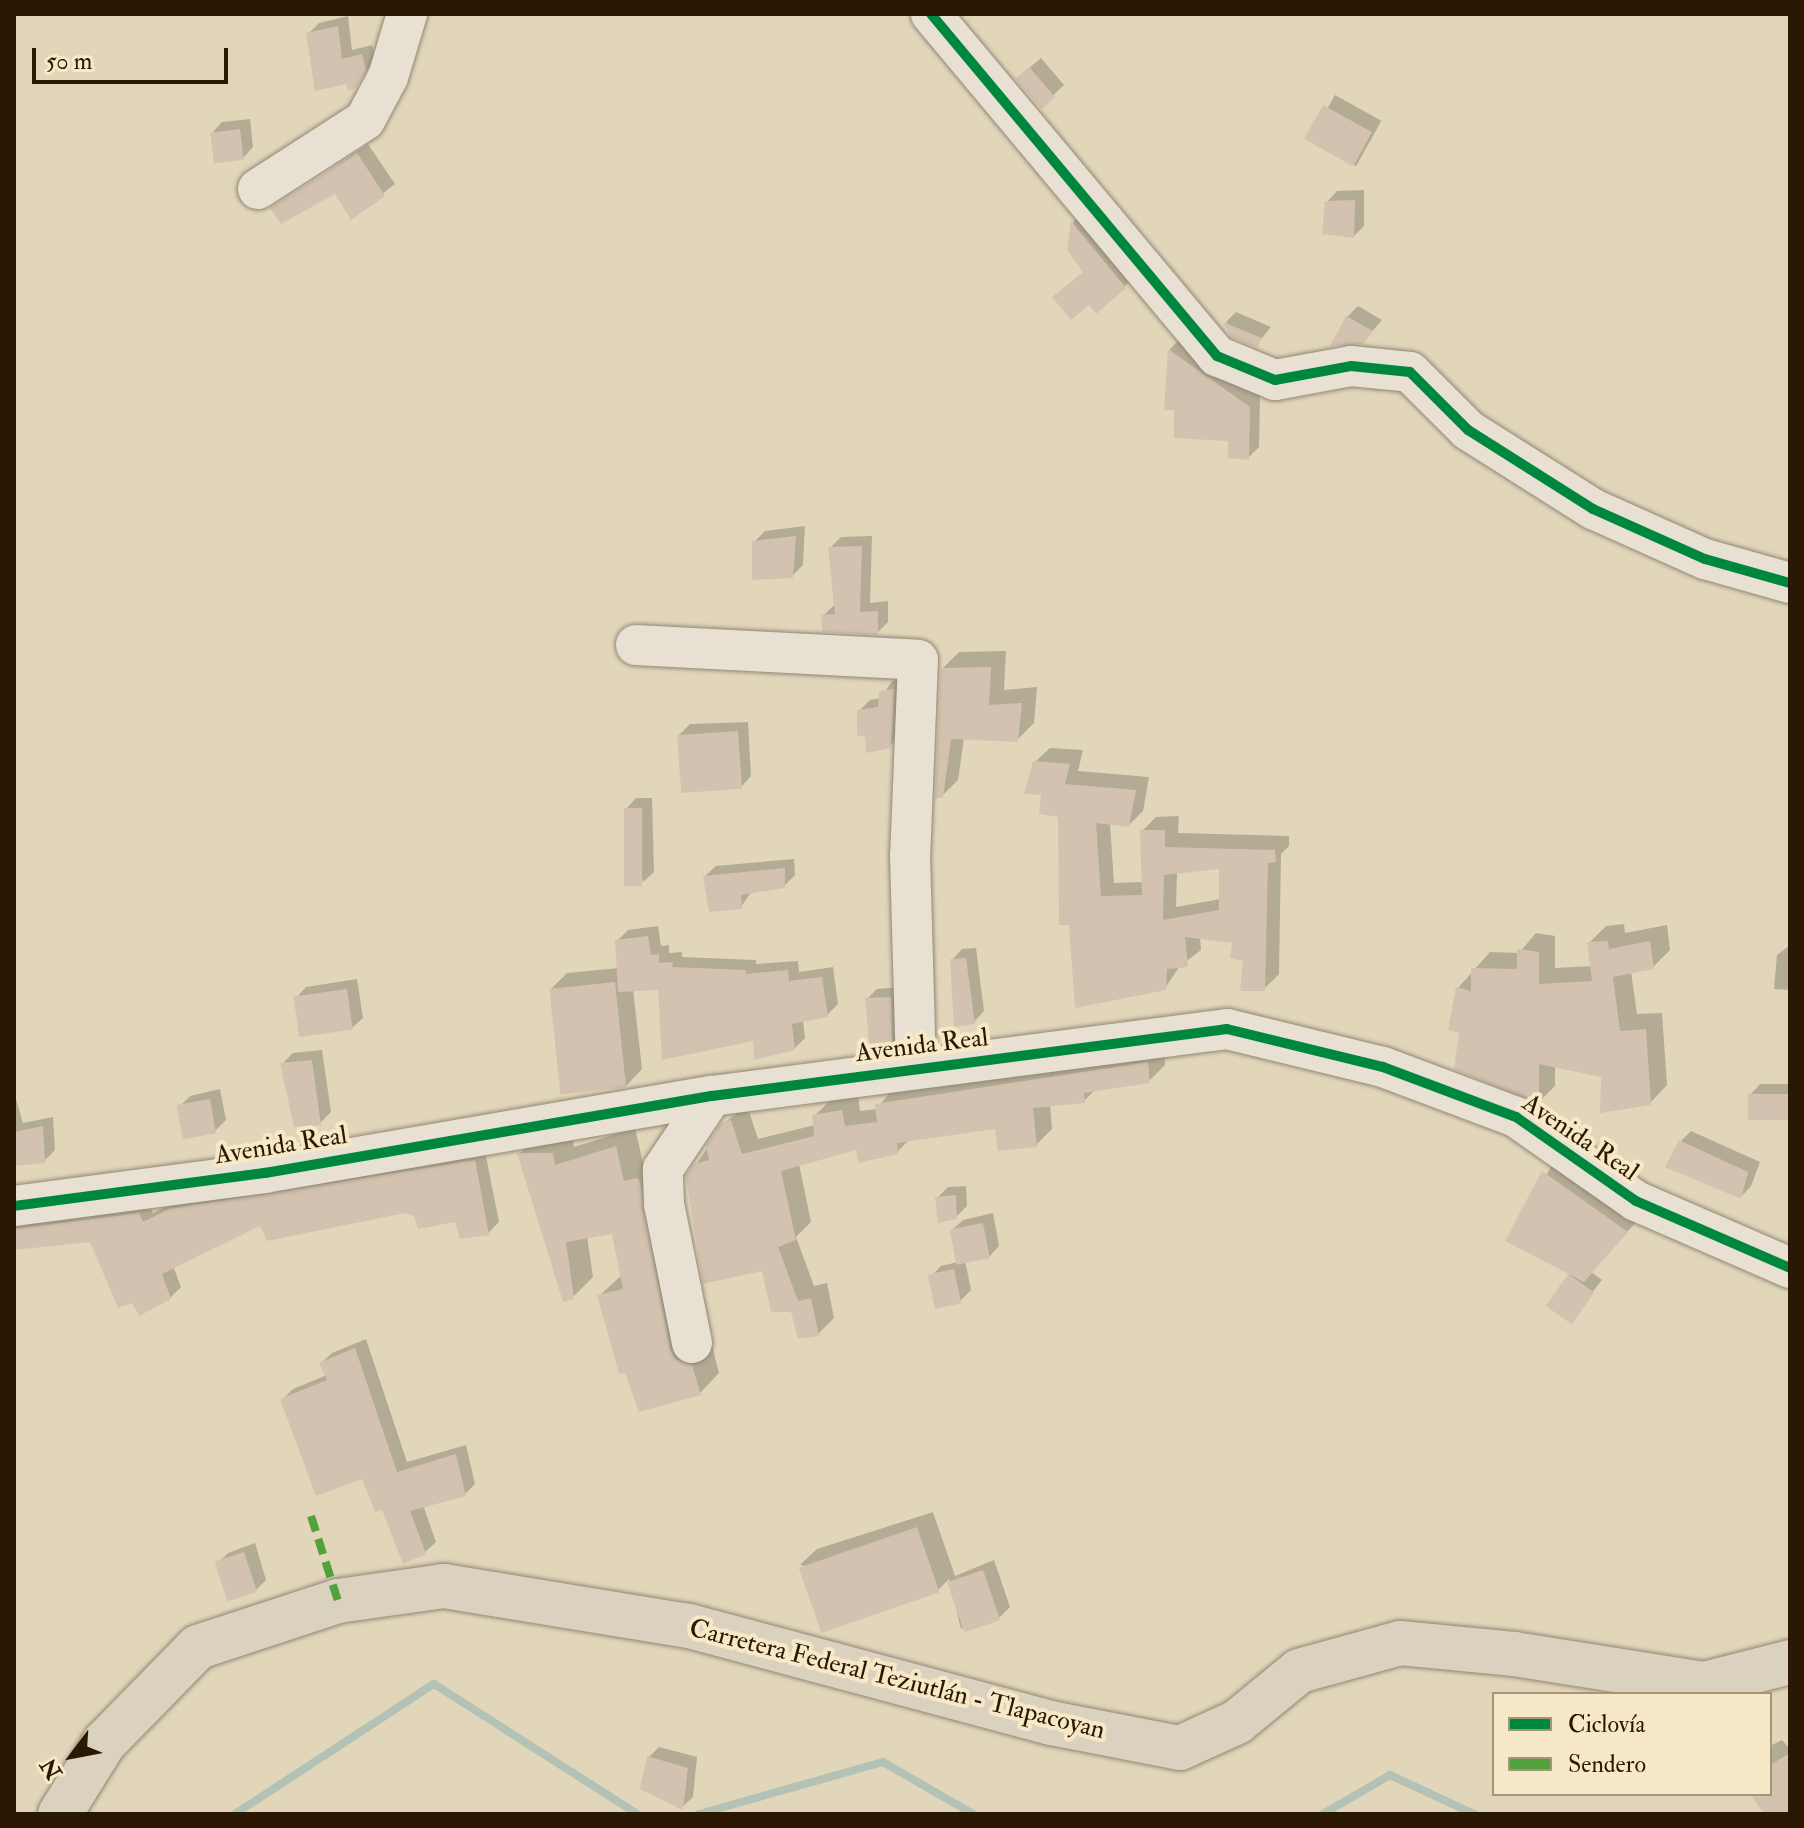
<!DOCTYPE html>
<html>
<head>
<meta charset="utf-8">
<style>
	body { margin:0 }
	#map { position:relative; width:1804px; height:1828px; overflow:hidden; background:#e2d6ba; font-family:"IM FELL Double Pica",serif }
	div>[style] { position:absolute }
	.shadow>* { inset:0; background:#0003; transform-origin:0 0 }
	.stream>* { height:8px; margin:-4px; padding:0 4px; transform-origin:4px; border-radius:4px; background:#b3c2b5 }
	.building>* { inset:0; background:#d3c2b0; transform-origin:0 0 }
	.roads { filter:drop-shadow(0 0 2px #908775) drop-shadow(0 0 2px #908775) }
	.minor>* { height:40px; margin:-20px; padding:0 20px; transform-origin:20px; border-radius:20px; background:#e7e0d3 }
	.major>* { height:44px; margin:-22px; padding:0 22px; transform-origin:22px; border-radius:22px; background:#dad1be }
	.quiet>* { height:8px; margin-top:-4px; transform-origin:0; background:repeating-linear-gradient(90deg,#51a13d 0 16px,transparent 0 24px) }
	.cycleway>* { height:10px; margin:-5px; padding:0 5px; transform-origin:5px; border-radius:5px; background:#00873e }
	span { translate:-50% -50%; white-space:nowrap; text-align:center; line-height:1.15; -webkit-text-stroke:8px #f7e8c8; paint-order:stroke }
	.street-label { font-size:26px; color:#2b1802 }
	.frame { position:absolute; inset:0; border:16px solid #2b1802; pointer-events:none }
	.legend { position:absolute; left:1492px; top:1692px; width:280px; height:104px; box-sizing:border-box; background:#f7e8c8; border:2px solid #a59579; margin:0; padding:10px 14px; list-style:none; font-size:24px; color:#2b1802 }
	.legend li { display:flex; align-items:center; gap:16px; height:40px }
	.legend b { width:40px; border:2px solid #a59579 }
	.north { position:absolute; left:32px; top:1716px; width:80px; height:80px; -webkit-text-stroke:6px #f7e8c8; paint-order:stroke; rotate:238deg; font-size:22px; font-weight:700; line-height:32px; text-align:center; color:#2b1802 }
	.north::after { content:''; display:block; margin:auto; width:28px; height:36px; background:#2b1802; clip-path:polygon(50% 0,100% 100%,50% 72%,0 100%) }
	.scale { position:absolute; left:32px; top:48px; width:196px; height:36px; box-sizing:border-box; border:4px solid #2b1802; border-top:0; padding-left:10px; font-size:24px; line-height:28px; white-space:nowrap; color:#2b1802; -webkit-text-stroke:6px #f7e8c8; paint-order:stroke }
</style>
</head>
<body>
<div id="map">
	<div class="shadow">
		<div style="clip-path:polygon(348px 16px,352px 50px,372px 45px,376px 58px,355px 86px,308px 34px,319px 23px)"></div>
		<div style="clip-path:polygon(1041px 58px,1064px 85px,1041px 107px,1028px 69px)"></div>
		<div style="left:1335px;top:95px;width:53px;height:52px;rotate:29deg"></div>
		<div style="clip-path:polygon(250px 119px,253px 147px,243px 158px,212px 133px,222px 122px)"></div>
		<div style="clip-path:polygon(368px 144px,395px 184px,351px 218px,335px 192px,273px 209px)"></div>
		<div style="clip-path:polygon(1364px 190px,1364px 226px,1354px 236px,1327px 202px,1337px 191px)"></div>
		<div style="clip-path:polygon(1083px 212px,1136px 276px,1096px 312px,1089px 302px,1085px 271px,1069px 250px,1073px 222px)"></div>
		<div style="clip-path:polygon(1358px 306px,1382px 320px,1363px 342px,1347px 317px)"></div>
		<div style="clip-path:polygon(1236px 312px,1271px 327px,1256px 345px,1232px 335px,1226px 322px)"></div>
		<div style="clip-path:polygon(1180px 339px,1260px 396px,1259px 447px,1248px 458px,1230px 439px,1176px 408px,1166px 408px,1170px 349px)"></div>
		<div style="clip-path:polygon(805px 526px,803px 565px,792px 576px,754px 542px,765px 531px)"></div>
		<div style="clip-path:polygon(872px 536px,870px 603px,888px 601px,888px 622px,877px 633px,823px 616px,834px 605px,830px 548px,841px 537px)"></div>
		<div style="clip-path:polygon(1006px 651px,1004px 690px,1037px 687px,1034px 723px,1017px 740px,964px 738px,958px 780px,942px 796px,943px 668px,959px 652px)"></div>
		<div style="clip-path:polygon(903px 680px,901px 735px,890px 746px,867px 735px,859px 711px,870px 700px,881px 698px,892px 681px)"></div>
		<div style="clip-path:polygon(748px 722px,751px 776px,741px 787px,679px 735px,690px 724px)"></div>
		<div style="clip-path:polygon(evenodd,1050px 748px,1083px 750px,1078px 771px,1149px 777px,1143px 811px,1129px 825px,1110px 823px,1114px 883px,1143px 882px,1142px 831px,1156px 817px,1179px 816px,1178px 833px,1289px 836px,1289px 846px,1281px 854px,1279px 974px,1264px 989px,1234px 942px,1200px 937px,1201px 950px,1180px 966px,1165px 988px,1076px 1006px,1060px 816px,1043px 793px,1035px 762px,1050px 748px,1221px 867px,1221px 899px,1176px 907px,1177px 872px,1221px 867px)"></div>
		<div style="clip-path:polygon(636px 798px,652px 798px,654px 872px,643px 882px,626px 809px)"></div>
		<div style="clip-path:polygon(794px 859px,795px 875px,784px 886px,751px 892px,741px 907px,705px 876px,716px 866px)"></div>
		<div style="clip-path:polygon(1624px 924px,1625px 933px,1667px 925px,1670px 950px,1653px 967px,1631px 971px,1637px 1014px,1662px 1013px,1667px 1085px,1650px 1103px,1603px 1076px,1555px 1065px,1555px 1086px,1538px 1103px,1461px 1032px,1458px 988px,1490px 952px,1519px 953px,1536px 933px,1555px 936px,1555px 968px,1592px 966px,1589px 943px,1606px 926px)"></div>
		<div style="clip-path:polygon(658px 926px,661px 946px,669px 945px,669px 953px,682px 952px,682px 957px,756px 960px,756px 964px,798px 961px,799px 972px,833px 967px,838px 1004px,827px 1015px,803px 1020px,805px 1038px,794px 1049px,755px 1039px,660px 988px,633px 989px,642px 1069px,626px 1086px,551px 989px,567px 973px,619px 968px,617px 941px,628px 930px)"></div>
		<div style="clip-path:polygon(1790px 945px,1790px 990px,1774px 989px,1777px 955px)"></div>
		<div style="clip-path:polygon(976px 948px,984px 1011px,974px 1022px,952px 960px,962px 949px)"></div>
		<div style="clip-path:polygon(357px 979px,363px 1018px,352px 1028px,296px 998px,306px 987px)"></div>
		<div style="clip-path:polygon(901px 987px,902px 1037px,892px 1047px,867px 999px,877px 989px)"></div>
		<div style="clip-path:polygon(1164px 1047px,1165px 1065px,1149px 1081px,1096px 1089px,1084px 1101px,1050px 1104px,1052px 1129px,1036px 1145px,997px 1126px,910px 1139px,897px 1152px,858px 1147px,799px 1164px,811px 1222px,796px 1237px,814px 1286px,827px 1283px,834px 1318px,818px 1334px,793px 1310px,696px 1165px,723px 1124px,747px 1105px,758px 1139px,815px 1125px,814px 1116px,831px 1100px,858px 1095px,860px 1111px,877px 1109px,893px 1088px)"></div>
		<div style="clip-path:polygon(322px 1050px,331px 1112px,320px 1123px,282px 1064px,293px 1053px)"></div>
		<div style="clip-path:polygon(1760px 1084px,1790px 1084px,1790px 1116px,1750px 1095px)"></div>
		<div style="clip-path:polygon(220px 1089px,226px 1120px,215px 1131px,179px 1107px,190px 1096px)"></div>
		<div style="clip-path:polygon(14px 1092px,23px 1123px,53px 1117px,55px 1150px,44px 1161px,14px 1164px)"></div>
		<div style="clip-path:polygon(635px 1128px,643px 1163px,657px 1160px,695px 1340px,712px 1346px,719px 1373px,700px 1393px,599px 1296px,622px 1275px,613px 1232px,587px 1236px,593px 1277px,573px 1297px,519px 1154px,538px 1134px,572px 1134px,574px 1147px)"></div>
		<div style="clip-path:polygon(1691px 1131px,1760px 1162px,1751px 1186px,1741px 1197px,1681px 1141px)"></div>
		<div style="clip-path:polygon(485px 1151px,499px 1222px,488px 1233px,456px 1220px,405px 1211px,261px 1224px,173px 1266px,181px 1287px,170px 1298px,91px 1240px,14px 1248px,14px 1215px,149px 1203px,153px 1213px,182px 1199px)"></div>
		<div style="clip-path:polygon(1554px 1162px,1637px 1221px,1591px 1272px,1602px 1280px,1579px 1309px,1547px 1306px,1571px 1273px,1508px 1240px)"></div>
		<div style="clip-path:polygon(966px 1186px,967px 1206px,956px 1217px,937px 1198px,948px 1187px)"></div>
		<div style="clip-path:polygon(993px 1213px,999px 1246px,989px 1257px,965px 1260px,971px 1290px,960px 1301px,930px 1277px,941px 1266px,958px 1262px,952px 1230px,963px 1220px)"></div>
		<div style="clip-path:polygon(366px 1339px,407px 1462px,466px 1445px,475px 1484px,465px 1494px,423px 1505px,436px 1542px,425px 1552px,383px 1507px,363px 1476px,282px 1400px,293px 1389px,327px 1375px,321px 1363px,332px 1353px)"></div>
		<div style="clip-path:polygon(933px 1512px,955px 1576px,994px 1560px,1010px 1607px,999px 1618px,961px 1629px,949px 1579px,938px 1590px,800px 1565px,817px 1549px)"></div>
		<div style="clip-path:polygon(255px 1543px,266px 1580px,256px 1590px,217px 1564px,228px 1553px)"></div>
		<div style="clip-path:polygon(1782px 1740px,1790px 1749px,1790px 1813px,1766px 1814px,1753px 1794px,1770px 1794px,1770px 1746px)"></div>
		<div style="clip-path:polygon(659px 1747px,697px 1757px,693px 1797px,682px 1807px,649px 1757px)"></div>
	</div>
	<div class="stream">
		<div style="left:235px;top:1814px;width:238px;rotate:-33.2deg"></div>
		<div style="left:434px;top:1684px;width:241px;rotate:32.6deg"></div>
		<div style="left:699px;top:1814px;width:191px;rotate:-15.8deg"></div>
		<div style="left:883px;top:1762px;width:104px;rotate:30deg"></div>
		<div style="left:1323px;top:1814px;width:78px;rotate:-30.2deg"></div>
		<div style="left:1390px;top:1775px;width:93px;rotate:24.9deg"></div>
	</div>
	<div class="building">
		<div style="clip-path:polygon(338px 26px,342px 59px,362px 54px,366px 70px,356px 88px,348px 91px,346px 84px,315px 91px,306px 33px)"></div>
		<div style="left:1029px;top:67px;width:40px;height:18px;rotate:49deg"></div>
		<div style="left:1323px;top:105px;width:56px;height:39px;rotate:29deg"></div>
		<div style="left:240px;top:129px;width:31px;height:30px;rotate:83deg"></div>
		<div style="clip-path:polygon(357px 153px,385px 196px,351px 220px,335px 194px,281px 224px,270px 208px)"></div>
		<div style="clip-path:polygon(1355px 200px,1354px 238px,1322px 234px,1325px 201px)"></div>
		<div style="clip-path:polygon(1071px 221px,1126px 288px,1096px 314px,1089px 305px,1071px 320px,1052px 297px,1083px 272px,1067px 250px)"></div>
		<div style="clip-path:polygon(1346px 316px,1373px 331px,1363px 344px,1330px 346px)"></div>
		<div style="clip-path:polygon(1223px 322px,1262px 338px,1257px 348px,1231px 337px)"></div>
		<div style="clip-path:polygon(1168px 349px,1250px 407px,1249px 460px,1228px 458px,1228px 441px,1174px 438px,1174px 410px,1164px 410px)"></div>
		<div style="clip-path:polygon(796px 536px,793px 578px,752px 580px,752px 541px)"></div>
		<div style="clip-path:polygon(862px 546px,860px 612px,878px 611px,878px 635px,822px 632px,821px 615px,835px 614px,828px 547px)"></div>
		<div style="clip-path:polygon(991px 667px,989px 705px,1022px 703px,1018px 742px,951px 739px,943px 798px,935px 798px,941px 668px)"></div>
		<div style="clip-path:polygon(894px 689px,891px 748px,866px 753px,865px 737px,857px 735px,857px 710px,878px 707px,879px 691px)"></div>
		<div style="left:738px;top:731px;width:58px;height:61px;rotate:86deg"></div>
		<div style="clip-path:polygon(evenodd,1033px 761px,1070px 764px,1065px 784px,1136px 790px,1129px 827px,1096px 823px,1101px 896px,1142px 895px,1140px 830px,1165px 830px,1165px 847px,1275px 850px,1276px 862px,1268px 863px,1265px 991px,1240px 991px,1243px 961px,1230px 958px,1232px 943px,1185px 937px,1188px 967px,1167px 969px,1166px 990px,1075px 1008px,1069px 925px,1059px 925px,1058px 817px,1039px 814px,1041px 795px,1024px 794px,1033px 761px,1219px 869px,1219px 910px,1163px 920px,1164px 875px,1219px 869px)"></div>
		<div style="left:624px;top:808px;width:18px;height:78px"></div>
		<div style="clip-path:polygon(785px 868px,785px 888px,741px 895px,742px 909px,709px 912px,703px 876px)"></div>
		<div style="clip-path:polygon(648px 936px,651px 955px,659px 954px,659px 963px,673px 962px,672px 967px,746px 970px,746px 974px,788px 970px,789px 981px,822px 977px,828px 1017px,792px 1024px,795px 1050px,754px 1060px,753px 1041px,662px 1060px,658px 990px,618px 992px,615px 940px)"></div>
		<div style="clip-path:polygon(1608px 941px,1609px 949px,1650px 941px,1654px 969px,1613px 977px,1620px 1031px,1646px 1029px,1651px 1105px,1600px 1113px,1601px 1077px,1539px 1064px,1539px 1105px,1454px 1069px,1459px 1033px,1448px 1030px,1456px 987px,1471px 991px,1471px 968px,1517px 969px,1517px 949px,1539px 952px,1539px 984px,1592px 981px,1587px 942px)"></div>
		<div style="clip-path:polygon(966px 958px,975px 1024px,954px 1027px,950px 959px)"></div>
		<div style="left:615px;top:982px;width:106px;height:66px;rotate:84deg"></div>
		<div style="left:347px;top:989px;width:41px;height:54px;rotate:82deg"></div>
		<div style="clip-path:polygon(891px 997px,892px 1049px,870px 1052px,865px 998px)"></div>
		<div style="clip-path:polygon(312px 1060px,321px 1125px,294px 1127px,280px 1063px)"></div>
		<div style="clip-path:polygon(1148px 1062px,1150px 1083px,1084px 1093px,1085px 1103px,1033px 1108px,1037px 1147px,998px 1151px,995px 1129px,897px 1143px,898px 1154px,858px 1163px,856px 1150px,781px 1171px,796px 1240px,778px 1247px,798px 1301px,811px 1298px,819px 1336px,798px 1339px,791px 1312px,771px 1312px,762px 1271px,703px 1284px,686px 1176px,694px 1164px,709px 1160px,706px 1146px,721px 1123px,731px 1120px,742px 1154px,814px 1136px,812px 1115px,842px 1110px,845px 1126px,877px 1122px,875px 1104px)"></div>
		<div style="left:1748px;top:1094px;width:42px;height:26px"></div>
		<div style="left:210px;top:1099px;width:35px;height:34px;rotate:80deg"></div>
		<div style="clip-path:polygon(43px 1126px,45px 1163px,14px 1166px,14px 1132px)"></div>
		<div style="clip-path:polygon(1679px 1140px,1748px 1172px,1741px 1199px,1665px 1167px)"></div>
		<div style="clip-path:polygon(616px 1146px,624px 1181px,637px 1178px,640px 1183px,670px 1348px,675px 1359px,692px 1365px,701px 1395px,639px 1412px,625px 1373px,619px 1374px,597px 1295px,623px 1289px,612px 1234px,566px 1242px,574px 1299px,563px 1302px,517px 1153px,553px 1153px,555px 1165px)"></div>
		<div style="clip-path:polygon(475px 1160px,489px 1235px,460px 1239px,455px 1222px,418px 1229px,414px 1216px,405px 1213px,267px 1241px,260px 1226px,162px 1274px,171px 1299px,139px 1316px,132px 1303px,118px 1308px,90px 1242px,14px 1250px,14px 1229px,139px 1213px,143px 1222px,169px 1209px)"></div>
		<div style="clip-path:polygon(1542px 1171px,1628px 1232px,1584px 1282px,1505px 1241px)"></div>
		<div style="clip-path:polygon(956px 1195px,957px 1219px,938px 1223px,935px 1197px)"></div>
		<div style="left:983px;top:1223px;width:36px;height:34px;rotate:79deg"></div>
		<div style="left:954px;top:1269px;width:35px;height:27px;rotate:78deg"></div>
		<div style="left:1568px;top:1274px;width:32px;height:39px;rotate:35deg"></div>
		<div style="clip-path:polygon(355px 1348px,397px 1472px,456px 1454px,466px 1496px,410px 1511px,426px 1554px,403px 1564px,382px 1510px,375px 1512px,362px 1479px,316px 1496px,280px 1399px,327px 1380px,319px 1363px)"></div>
		<div style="left:917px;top:1527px;width:69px;height:125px;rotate:71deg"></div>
		<div style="left:244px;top:1552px;width:42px;height:31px;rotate:72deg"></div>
		<div style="left:983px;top:1570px;width:53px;height:38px;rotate:71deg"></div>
		<div style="clip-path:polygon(1790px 1753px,1790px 1814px,1764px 1814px,1750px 1794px,1770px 1794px,1770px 1765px)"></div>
		<div style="clip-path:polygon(647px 1756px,688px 1768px,683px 1810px,640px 1789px)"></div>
	</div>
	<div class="roads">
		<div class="minor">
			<div style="left:931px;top:14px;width:446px;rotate:50.1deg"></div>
			<div style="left:1217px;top:356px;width:63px;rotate:22.5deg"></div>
			<div style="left:1275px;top:380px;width:77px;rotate:-10.4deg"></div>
			<div style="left:1351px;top:366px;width:59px;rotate:5.8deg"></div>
			<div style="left:1410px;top:372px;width:82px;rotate:45deg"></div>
			<div style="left:1468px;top:430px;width:148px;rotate:32.3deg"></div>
			<div style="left:1593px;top:509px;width:123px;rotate:24.1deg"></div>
			<div style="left:1705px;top:559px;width:88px;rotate:15.8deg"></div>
			<div style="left:258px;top:189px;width:127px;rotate:-32.8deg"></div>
			<div style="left:365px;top:120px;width:49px;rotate:-61.9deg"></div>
			<div style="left:388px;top:77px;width:66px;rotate:-73.2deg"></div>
			<div style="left:636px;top:645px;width:282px;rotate:3deg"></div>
			<div style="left:918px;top:660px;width:195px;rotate:92.3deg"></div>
			<div style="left:910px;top:855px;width:213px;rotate:88.4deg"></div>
			<div style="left:14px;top:1206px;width:253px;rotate:-7.5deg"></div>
			<div style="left:265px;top:1173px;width:454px;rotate:-9.8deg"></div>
			<div style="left:712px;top:1096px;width:519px;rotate:-7.41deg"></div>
			<div style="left:1227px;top:1029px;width:161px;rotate:13.7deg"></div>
			<div style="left:1383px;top:1067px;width:142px;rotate:20.6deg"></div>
			<div style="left:1516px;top:1117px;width:146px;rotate:35deg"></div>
			<div style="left:1636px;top:1201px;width:168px;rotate:23.5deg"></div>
			<div style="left:692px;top:1343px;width:142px;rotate:-101.4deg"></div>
			<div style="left:664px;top:1204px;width:35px;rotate:-92deg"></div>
			<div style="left:663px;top:1169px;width:88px;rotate:-56.1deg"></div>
		</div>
		<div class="major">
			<div style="left:60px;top:1814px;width:84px;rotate:-58.2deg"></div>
			<div style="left:104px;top:1743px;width:134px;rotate:-45.6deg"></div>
			<div style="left:198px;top:1647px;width:147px;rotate:-18.2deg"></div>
			<div style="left:338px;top:1601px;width:107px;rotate:-8.1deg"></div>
			<div style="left:444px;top:1586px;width:248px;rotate:9.3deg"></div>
			<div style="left:689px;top:1626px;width:375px;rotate:15deg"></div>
			<div style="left:1051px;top:1723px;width:131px;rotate:11deg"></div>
			<div style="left:1180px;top:1748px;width:63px;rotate:-24.5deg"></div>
			<div style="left:1237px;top:1722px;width:80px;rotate:-39.4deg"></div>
			<div style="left:1299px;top:1671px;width:105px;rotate:-15.5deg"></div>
			<div style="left:1400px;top:1643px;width:115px;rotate:5.5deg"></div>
			<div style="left:1514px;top:1654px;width:192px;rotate:9deg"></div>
			<div style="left:1704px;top:1684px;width:89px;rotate:-14.3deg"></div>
		</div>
	</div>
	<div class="quiet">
		<div style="left:311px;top:1516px;width:89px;rotate:72.4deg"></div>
	</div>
	<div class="cycleway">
		<div style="left:931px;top:14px;width:446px;rotate:50.1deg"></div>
		<div style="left:1217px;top:356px;width:63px;rotate:22.5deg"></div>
		<div style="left:1275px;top:380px;width:77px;rotate:-10.4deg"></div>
		<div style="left:1351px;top:366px;width:59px;rotate:5.8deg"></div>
		<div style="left:1410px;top:372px;width:82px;rotate:45deg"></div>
		<div style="left:1468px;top:430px;width:148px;rotate:32.3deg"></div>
		<div style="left:1593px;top:509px;width:123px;rotate:24.1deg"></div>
		<div style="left:1705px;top:559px;width:88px;rotate:15.8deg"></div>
		<div style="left:14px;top:1206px;width:253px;rotate:-7.5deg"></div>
		<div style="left:265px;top:1173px;width:454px;rotate:-9.8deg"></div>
		<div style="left:712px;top:1096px;width:519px;rotate:-7.41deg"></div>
		<div style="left:1227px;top:1029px;width:161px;rotate:13.7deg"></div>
		<div style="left:1383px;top:1067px;width:142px;rotate:20.6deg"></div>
		<div style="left:1516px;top:1117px;width:146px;rotate:35deg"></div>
		<div style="left:1636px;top:1201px;width:168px;rotate:23.5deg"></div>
	</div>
	<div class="street-label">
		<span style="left:922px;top:1046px;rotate:-7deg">Avenida Real</span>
		<span style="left:1580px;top:1138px;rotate:34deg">Avenida Real</span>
		<span style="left:281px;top:1146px;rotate:-9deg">Avenida Real</span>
		<span style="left:897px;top:1680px;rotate:14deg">Carretera Federal Teziutlán - Tlapacoyan</span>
	</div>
	<div class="frame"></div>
	<ul class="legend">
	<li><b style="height:10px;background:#00873e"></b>Ciclovía</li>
	<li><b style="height:10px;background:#51a13d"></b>Sendero</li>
	</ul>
	<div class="north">N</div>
	<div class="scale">50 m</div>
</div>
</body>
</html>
